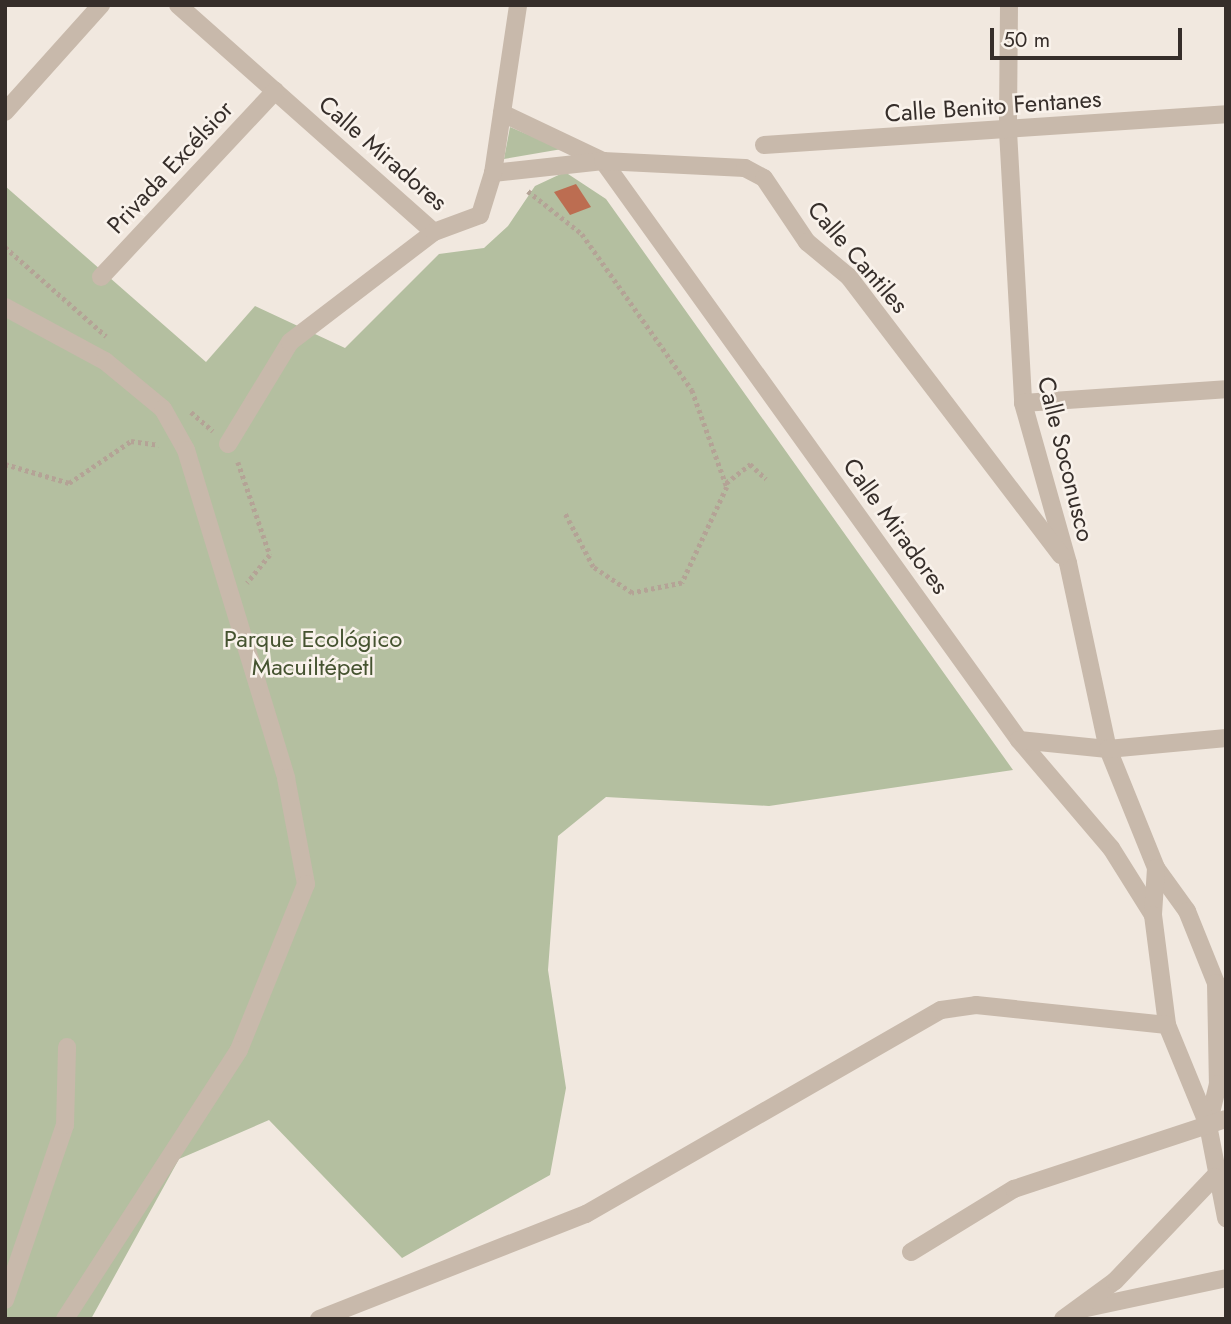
<!DOCTYPE html>
<html>
<head>
<meta charset="utf-8">
<style>
	body { margin:0 }
	#map { position:relative; width:1231px; height:1324px; overflow:hidden; background:#f1e8df; font-family:Jost,sans-serif }
	div>[style] { position:absolute }
	.green>* { inset:0; background:#b4bfa0 }
	.building>* { inset:0; background:#bc6d51 }
	.path>* { height:4.5px; margin-top:-2.25px; transform-origin:0; background:repeating-linear-gradient(90deg,#b4a396 0 3.5px,transparent 0 7px) }
	.minor>* { height:18px; margin:-9px; padding:0 9px; transform-origin:9px; border-radius:9px; background:#c8b9ab }
	span { translate:-50% -50%; white-space:nowrap; text-align:center; line-height:1.15; -webkit-text-stroke:5px #f9f2eb; paint-order:stroke }
	.street-label { font-size:24px; color:#362e2a }
	.park-label { font-size:24px; color:#455330 }
	.frame { position:absolute; inset:0; border:7px solid #362e2a; pointer-events:none }
	.scale { position:absolute; left:990px; top:28px; width:192px; height:32px; box-sizing:border-box; border:4px solid #362e2a; border-top:0; padding-left:9px; font-size:21px; line-height:24px; white-space:nowrap; color:#362e2a; -webkit-text-stroke:5px #f9f2eb; paint-order:stroke }
</style>
</head>
<body>
<div id="map">
	<div class="green">
		<div style="clip-path:polygon(510px 127px,562px 149px,504px 159px)"></div>
		<div style="clip-path:polygon(565px 172px,606px 199px,1013px 770px,769px 806px,606px 797px,558px 836px,548px 970px,566px 1088px,550px 1175px,402px 1258px,269px 1120px,179px 1159px,91px 1319px,5px 1319px,5px 186px,206px 362px,255px 306px,345px 348px,439px 254px,484px 248px,508px 226px,535px 186px)"></div>
	</div>
	<div class="building">
		<div style="clip-path:polygon(576px 184px,591px 207px,570px 215px,554px 192px)"></div>
	</div>
	<div class="path">
		<div style="left:528px;top:191px;width:69px;rotate:38.5deg"></div>
		<div style="left:582px;top:234px;width:191px;rotate:54.8deg"></div>
		<div style="left:692px;top:390px;width:103px;rotate:70.2deg"></div>
		<div style="left:727px;top:487px;width:106px;rotate:115.1deg"></div>
		<div style="left:682px;top:583px;width:51px;rotate:168.7deg"></div>
		<div style="left:632px;top:593px;width:47px;rotate:-146.3deg"></div>
		<div style="left:593px;top:567px;width:62px;rotate:-117.8deg"></div>
		<div style="left:5px;top:247px;width:135px;rotate:41.4deg"></div>
		<div style="left:191px;top:412px;width:29px;rotate:41deg"></div>
		<div style="left:238px;top:462px;width:98px;rotate:71deg"></div>
		<div style="left:270px;top:555px;width:36px;rotate:129deg"></div>
		<div style="left:5px;top:464px;width:67px;rotate:16.5deg"></div>
		<div style="left:69px;top:483px;width:75px;rotate:-34.1deg"></div>
		<div style="left:131px;top:441px;width:28px;rotate:8deg"></div>
		<div style="left:726px;top:483px;width:31px;rotate:-38deg"></div>
		<div style="left:750px;top:464px;width:22px;rotate:43deg"></div>
	</div>
	<div class="minor">
		<div style="left:178px;top:5px;width:342px;rotate:41.6deg"></div>
		<div style="left:1009px;top:5px;width:126px;rotate:90.5deg"></div>
		<div style="left:1008px;top:131px;width:272px;rotate:86.8deg"></div>
		<div style="left:1023px;top:403px;width:166px;rotate:74.3deg"></div>
		<div style="left:1068px;top:563px;width:190px;rotate:77.9deg"></div>
		<div style="left:1108px;top:749px;width:128px;rotate:68deg"></div>
		<div style="left:1156px;top:868px;width:53px;rotate:54.2deg"></div>
		<div style="left:1187px;top:911px;width:78px;rotate:68.1deg"></div>
		<div style="left:1216px;top:983px;width:101px;rotate:88.9deg"></div>
		<div style="left:1218px;top:1084px;width:42px;rotate:103.7deg"></div>
		<div style="left:1208px;top:1125px;width:95px;rotate:79deg"></div>
		<div style="left:5px;top:112px;width:144px;rotate:-48.1deg"></div>
		<div style="left:502px;top:113px;width:112px;rotate:25.4deg"></div>
		<div style="left:603px;top:161px;width:713px;rotate:54.3deg"></div>
		<div style="left:1019px;top:740px;width:142px;rotate:49.6deg"></div>
		<div style="left:1111px;top:848px;width:79px;rotate:57.9deg"></div>
		<div style="left:764px;top:145px;width:463px;rotate:-3.8deg"></div>
		<div style="left:493px;top:173px;width:111px;rotate:-6.2deg"></div>
		<div style="left:603px;top:161px;width:142px;rotate:2.8deg"></div>
		<div style="left:745px;top:168px;width:21px;rotate:28deg"></div>
		<div style="left:764px;top:178px;width:77px;rotate:56.1deg"></div>
		<div style="left:807px;top:242px;width:55px;rotate:39.8deg"></div>
		<div style="left:849px;top:277px;width:350px;rotate:52.7deg"></div>
		<div style="left:101px;top:277px;width:255px;rotate:-46.9deg"></div>
		<div style="left:5px;top:307px;width:114px;rotate:28.4deg"></div>
		<div style="left:105px;top:361px;width:75px;rotate:39.6deg"></div>
		<div style="left:163px;top:409px;width:47px;rotate:60.7deg"></div>
		<div style="left:186px;top:450px;width:343px;rotate:73deg"></div>
		<div style="left:286px;top:778px;width:108px;rotate:79.3deg"></div>
		<div style="left:306px;top:884px;width:179px;rotate:112deg"></div>
		<div style="left:239px;top:1050px;width:320px;rotate:122.9deg"></div>
		<div style="left:1023px;top:403px;width:203px;rotate:-3.9deg"></div>
		<div style="left:228px;top:444px;width:119px;rotate:-58.7deg"></div>
		<div style="left:290px;top:342px;width:181px;rotate:-37.4deg"></div>
		<div style="left:434px;top:232px;width:49px;rotate:-20.3deg"></div>
		<div style="left:480px;top:215px;width:44px;rotate:-72.8deg"></div>
		<div style="left:493px;top:173px;width:170px;rotate:-81.5deg"></div>
		<div style="left:1019px;top:740px;width:89px;rotate:5.8deg"></div>
		<div style="left:1108px;top:749px;width:119px;rotate:-5.3deg"></div>
		<div style="left:1156px;top:868px;width:47px;rotate:93.7deg"></div>
		<div style="left:1153px;top:915px;width:111px;rotate:82.7deg"></div>
		<div style="left:1167px;top:1025px;width:108px;rotate:67.7deg"></div>
		<div style="left:911px;top:1252px;width:121px;rotate:-31.5deg"></div>
		<div style="left:1014px;top:1189px;width:223px;rotate:-18.3deg"></div>
		<div style="left:5px;top:1300px;width:185px;rotate:-71.1deg"></div>
		<div style="left:65px;top:1125px;width:78px;rotate:-88.5deg"></div>
		<div style="left:1082px;top:1309px;width:147px;rotate:-12.1deg"></div>
		<div style="left:319px;top:1319px;width:287px;rotate:-21.5deg"></div>
		<div style="left:586px;top:1214px;width:409px;rotate:-29.9deg"></div>
		<div style="left:941px;top:1010px;width:35px;rotate:-8deg"></div>
		<div style="left:976px;top:1005px;width:192px;rotate:6deg"></div>
		<div style="left:1063px;top:1319px;width:64px;rotate:-36.2deg"></div>
		<div style="left:1115px;top:1281px;width:144px;rotate:-46.4deg"></div>
	</div>
	<div class="street-label">
		<span style="left:993px;top:106px;rotate:-4deg">Calle Benito Fentanes</span>
		<span style="left:383px;top:153px;rotate:41deg">Calle Miradores</span>
		<span style="left:170px;top:167px;rotate:-47deg">Privada Excélsior</span>
		<span style="left:858px;top:257px;rotate:49deg">Calle Cantiles</span>
		<span style="left:1066px;top:459px;rotate:76deg">Calle Soconusco</span>
		<span style="left:896px;top:526px;rotate:54deg">Calle Miradores</span>
	</div>
	<div class="park-label">
		<span style="left:313px;top:653px">Parque Ecológico<br>Macuiltépetl</span>
	</div>
	<div class="frame"></div>
	<div class="scale">50 m</div>
</div>
</body>
</html>
